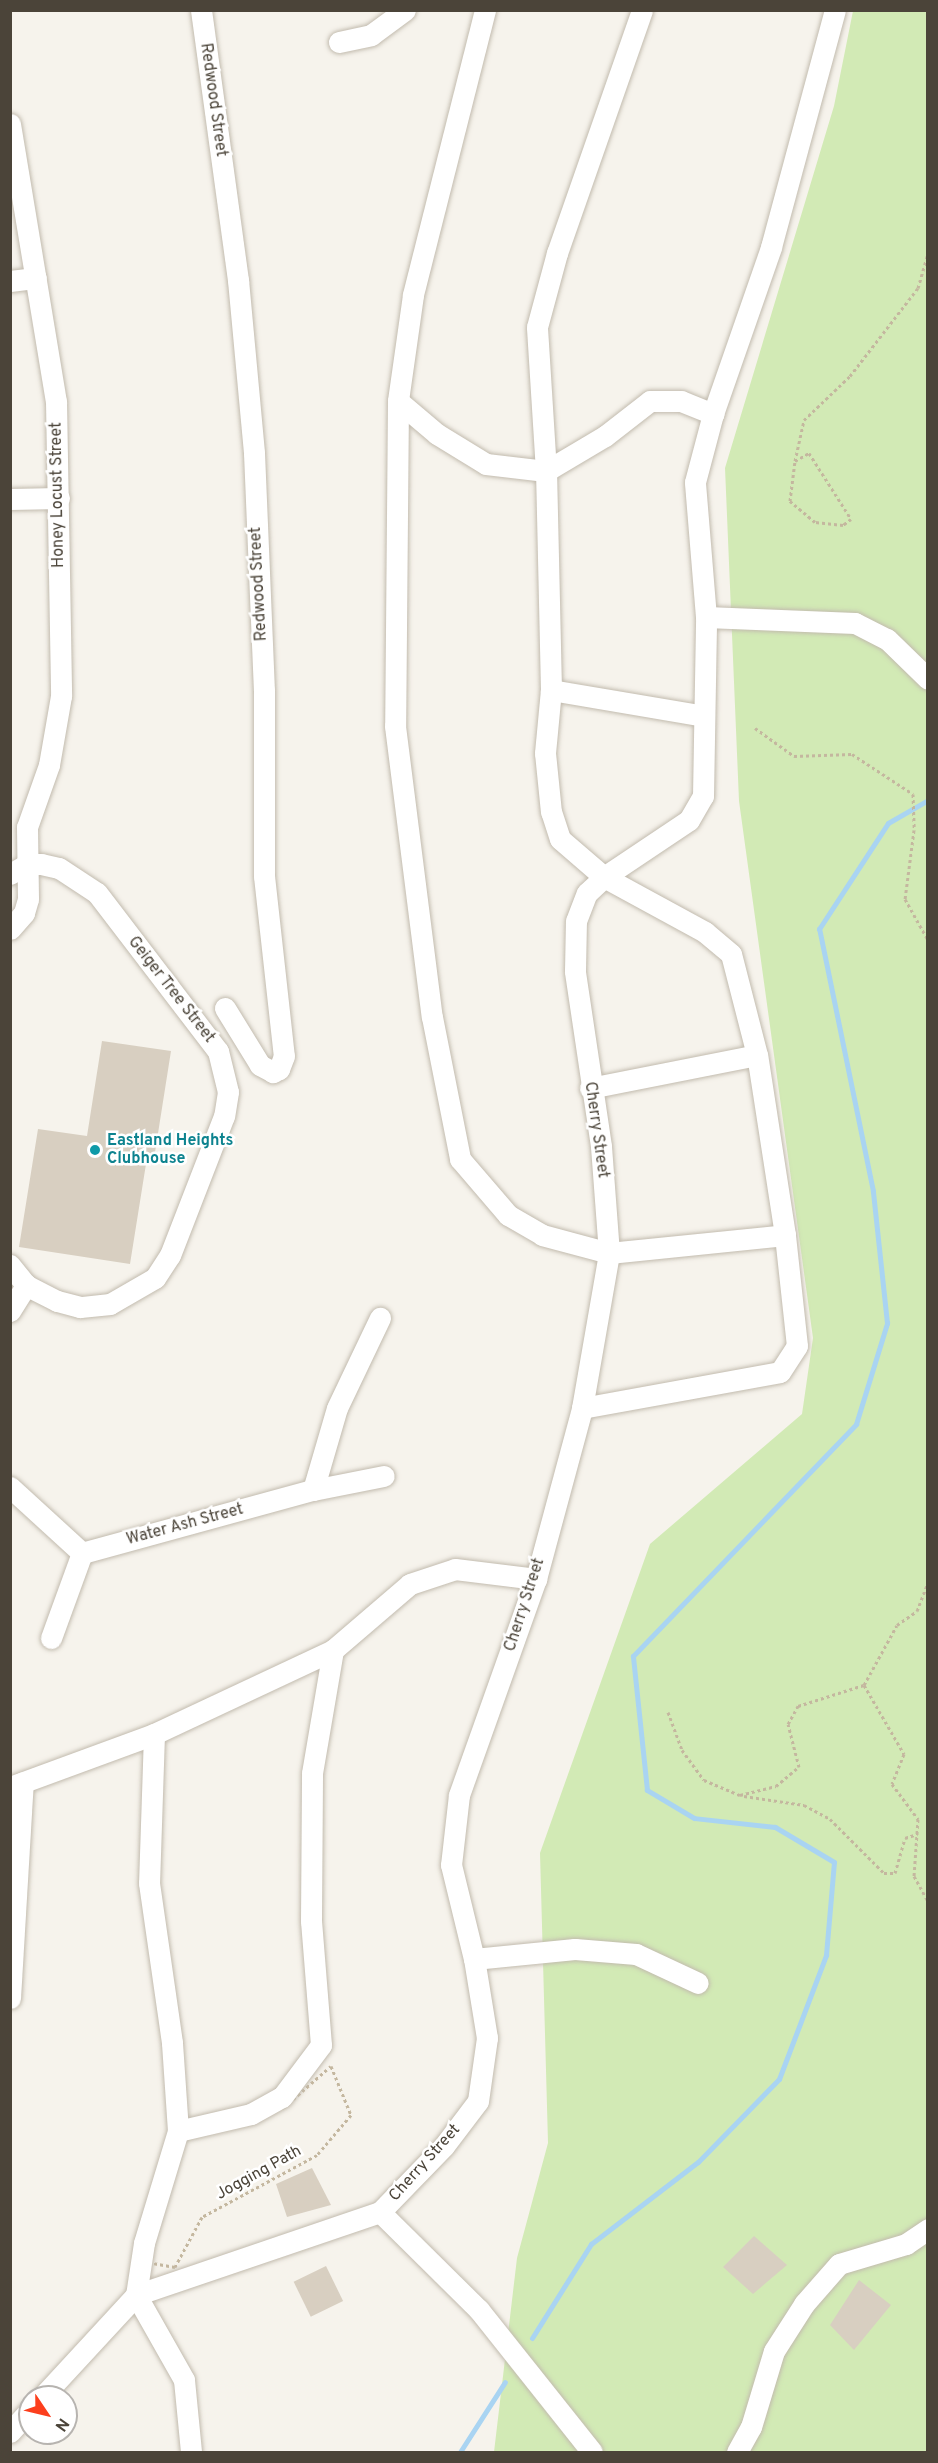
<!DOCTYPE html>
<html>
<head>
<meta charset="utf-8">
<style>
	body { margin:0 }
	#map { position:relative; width:938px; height:2463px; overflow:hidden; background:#f6f3ec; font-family:Overpass,sans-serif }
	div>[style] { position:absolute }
	.green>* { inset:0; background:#d2eab5 }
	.stream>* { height:5px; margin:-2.5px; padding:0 2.5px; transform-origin:2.5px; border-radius:2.5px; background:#a9d4f2 }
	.building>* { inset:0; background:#d8cfc1; transform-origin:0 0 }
	.path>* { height:3px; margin-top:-1.5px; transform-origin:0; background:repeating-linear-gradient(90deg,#c4b79f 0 3px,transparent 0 6px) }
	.roads { filter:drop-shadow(0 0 2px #c2bbae) drop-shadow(0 0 2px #c2bbae) }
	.minor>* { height:21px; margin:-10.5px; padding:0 10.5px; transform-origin:10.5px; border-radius:10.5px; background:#fff }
	.dots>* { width:16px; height:16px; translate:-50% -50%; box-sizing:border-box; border:3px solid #fff; border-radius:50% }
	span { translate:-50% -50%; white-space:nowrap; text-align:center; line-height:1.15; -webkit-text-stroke:5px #fff; paint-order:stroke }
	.street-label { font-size:16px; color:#4b4439 }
	.culture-label { font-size:16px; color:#0d838f; font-weight:700 }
	.left { translate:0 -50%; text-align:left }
	.frame { position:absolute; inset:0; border:12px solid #4b4439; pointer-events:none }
	.north { position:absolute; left:18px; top:2385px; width:60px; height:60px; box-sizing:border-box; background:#fff; border:2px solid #b7b4b0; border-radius:50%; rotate:125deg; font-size:16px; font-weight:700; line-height:24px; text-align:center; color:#4b4439 }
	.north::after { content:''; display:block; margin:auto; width:21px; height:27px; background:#fc3f1d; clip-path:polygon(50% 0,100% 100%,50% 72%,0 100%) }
</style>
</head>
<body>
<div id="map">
	<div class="green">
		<div style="clip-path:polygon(853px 11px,927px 11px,927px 2452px,494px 2452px,517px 2258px,548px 2143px,540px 1853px,650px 1544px,802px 1414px,813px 1338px,739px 801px,725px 468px,834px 106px)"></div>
	</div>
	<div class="stream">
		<div style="left:532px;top:2338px;width:111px;rotate:-57.9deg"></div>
		<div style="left:591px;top:2244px;width:135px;rotate:-37.5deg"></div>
		<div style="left:698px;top:2162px;width:116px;rotate:-45.7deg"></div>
		<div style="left:779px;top:2079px;width:133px;rotate:-69.2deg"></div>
		<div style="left:826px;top:1955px;width:93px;rotate:-85.1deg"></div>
		<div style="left:834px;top:1862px;width:69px;rotate:-149.3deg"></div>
		<div style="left:775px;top:1827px;width:81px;rotate:-173.7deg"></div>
		<div style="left:694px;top:1818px;width:55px;rotate:-149.2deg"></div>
		<div style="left:647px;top:1790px;width:135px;rotate:-96deg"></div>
		<div style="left:633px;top:1656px;width:322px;rotate:-46.1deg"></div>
		<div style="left:856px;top:1424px;width:106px;rotate:-72.9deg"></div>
		<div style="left:887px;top:1323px;width:133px;rotate:-96.1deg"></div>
		<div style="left:873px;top:1191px;width:268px;rotate:-101.6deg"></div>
		<div style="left:819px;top:929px;width:126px;rotate:-56.9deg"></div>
		<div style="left:888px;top:823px;width:46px;rotate:-29.9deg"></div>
		<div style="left:460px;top:2452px;width:83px;rotate:-57.3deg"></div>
	</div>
	<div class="building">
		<div style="clip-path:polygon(102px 1041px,171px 1051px,153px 1165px,146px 1164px,130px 1264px,19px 1247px,38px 1129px,87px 1136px)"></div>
		<div style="clip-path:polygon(312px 2168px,331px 2205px,287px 2217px,276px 2184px)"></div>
		<div style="clip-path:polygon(754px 2236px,787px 2265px,753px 2294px,723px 2267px)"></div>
		<div style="left:326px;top:2266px;width:39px;height:36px;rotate:64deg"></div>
		<div style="clip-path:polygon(859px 2280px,891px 2305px,854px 2350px,830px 2325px)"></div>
	</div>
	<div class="path">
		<div style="left:928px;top:124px;width:16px;rotate:90deg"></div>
		<div style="left:795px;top:461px;width:16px;rotate:-30deg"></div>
		<div style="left:809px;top:453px;width:78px;rotate:57.5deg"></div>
		<div style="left:851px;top:519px;width:10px;rotate:143deg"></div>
		<div style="left:843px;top:525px;width:28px;rotate:-174deg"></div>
		<div style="left:815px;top:522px;width:33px;rotate:-140deg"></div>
		<div style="left:790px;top:501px;width:40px;rotate:-82.9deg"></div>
		<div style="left:795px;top:461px;width:42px;rotate:-77.6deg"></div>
		<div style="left:804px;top:420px;width:64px;rotate:-43.7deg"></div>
		<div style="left:850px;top:376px;width:111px;rotate:-52.3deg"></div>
		<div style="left:918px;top:288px;width:35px;rotate:-74deg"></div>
		<div style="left:755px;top:728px;width:48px;rotate:35.7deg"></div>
		<div style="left:794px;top:756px;width:58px;rotate:-2deg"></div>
		<div style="left:852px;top:754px;width:73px;rotate:33.3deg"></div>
		<div style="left:913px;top:794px;width:36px;rotate:88deg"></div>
		<div style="left:914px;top:830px;width:70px;rotate:97.4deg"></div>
		<div style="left:905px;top:899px;width:47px;rotate:60.7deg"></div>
		<div style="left:864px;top:1685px;width:80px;rotate:59.9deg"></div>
		<div style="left:904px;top:1754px;width:32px;rotate:112deg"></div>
		<div style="left:892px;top:1784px;width:44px;rotate:53.4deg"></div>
		<div style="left:918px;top:1819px;width:57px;rotate:94deg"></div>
		<div style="left:914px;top:1876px;width:29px;rotate:61deg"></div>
		<div style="left:668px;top:1712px;width:40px;rotate:69.8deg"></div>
		<div style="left:682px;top:1750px;width:37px;rotate:54deg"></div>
		<div style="left:704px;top:1780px;width:39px;rotate:23deg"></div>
		<div style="left:740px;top:1795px;width:37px;rotate:-14deg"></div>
		<div style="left:776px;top:1786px;width:30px;rotate:-40deg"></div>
		<div style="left:799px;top:1767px;width:44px;rotate:-104.3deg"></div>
		<div style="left:788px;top:1724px;width:21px;rotate:-61deg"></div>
		<div style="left:798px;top:1706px;width:69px;rotate:-17.7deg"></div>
		<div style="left:864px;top:1685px;width:68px;rotate:-61.2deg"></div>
		<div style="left:897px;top:1625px;width:24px;rotate:-35deg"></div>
		<div style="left:917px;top:1611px;width:31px;rotate:-69deg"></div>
		<div style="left:744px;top:1796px;width:61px;rotate:8.5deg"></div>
		<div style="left:804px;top:1805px;width:30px;rotate:28deg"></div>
		<div style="left:830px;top:1819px;width:76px;rotate:45deg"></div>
		<div style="left:884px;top:1873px;width:11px"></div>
		<div style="left:895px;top:1873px;width:36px;rotate:-74deg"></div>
		<div style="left:905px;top:1838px;width:13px;rotate:-18deg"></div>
		<div style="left:331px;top:2066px;width:53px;rotate:67.8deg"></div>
		<div style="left:351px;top:2115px;width:52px;rotate:130.4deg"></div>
		<div style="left:317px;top:2155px;width:131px;rotate:151.7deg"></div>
		<div style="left:202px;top:2217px;width:57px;rotate:118.4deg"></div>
		<div style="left:175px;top:2267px;width:27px;rotate:-170deg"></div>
		<div style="left:148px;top:2262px;width:128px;rotate:-73.3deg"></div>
		<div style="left:185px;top:2139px;width:104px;rotate:-17.9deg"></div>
		<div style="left:284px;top:2107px;width:62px;rotate:-41.1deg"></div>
	</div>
	<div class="roads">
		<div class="minor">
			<div style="left:201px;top:10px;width:273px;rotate:82.2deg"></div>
			<div style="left:238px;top:280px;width:174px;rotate:84.7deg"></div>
			<div style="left:254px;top:453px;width:237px;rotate:87.6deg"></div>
			<div style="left:264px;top:690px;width:186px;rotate:90deg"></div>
			<div style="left:264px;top:876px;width:181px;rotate:83.7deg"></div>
			<div style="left:284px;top:1056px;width:14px;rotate:111deg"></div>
			<div style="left:279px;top:1069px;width:7px;rotate:153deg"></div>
			<div style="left:273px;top:1072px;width:15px;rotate:-152deg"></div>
			<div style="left:260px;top:1065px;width:67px;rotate:-121.6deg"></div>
			<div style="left:485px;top:10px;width:294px;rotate:104.2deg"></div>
			<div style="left:413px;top:295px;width:107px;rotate:98.1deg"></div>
			<div style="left:398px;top:401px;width:325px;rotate:90.5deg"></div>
			<div style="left:395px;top:726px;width:293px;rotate:82.8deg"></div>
			<div style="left:432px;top:1017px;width:145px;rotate:78.8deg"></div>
			<div style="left:460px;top:1159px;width:74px;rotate:49.4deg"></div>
			<div style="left:508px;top:1215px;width:39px;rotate:30deg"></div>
			<div style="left:542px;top:1235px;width:69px;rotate:15deg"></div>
			<div style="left:609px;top:1253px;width:177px;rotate:-5.8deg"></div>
			<div style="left:339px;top:42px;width:33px;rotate:-12deg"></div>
			<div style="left:371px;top:35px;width:42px;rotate:-36.3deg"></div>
			<div style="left:10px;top:124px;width:281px;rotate:80.6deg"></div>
			<div style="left:56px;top:401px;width:295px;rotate:89deg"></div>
			<div style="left:61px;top:696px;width:70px;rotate:99.9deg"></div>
			<div style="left:49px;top:765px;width:66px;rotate:109.5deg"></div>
			<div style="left:27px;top:827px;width:72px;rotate:89.2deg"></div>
			<div style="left:28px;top:899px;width:15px;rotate:106deg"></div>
			<div style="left:24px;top:913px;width:21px;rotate:131deg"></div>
			<div style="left:10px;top:281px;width:26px;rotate:-7deg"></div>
			<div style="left:398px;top:401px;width:51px;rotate:40.2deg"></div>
			<div style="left:437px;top:434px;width:57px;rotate:31.5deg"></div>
			<div style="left:486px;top:464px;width:60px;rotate:6.7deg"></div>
			<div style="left:546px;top:471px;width:69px;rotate:-30.7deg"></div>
			<div style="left:605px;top:436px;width:57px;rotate:-37.9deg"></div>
			<div style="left:650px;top:401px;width:31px"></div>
			<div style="left:681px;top:401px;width:35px;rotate:22deg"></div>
			<div style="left:10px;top:499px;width:49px;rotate:-1.2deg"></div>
			<div style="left:706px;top:617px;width:149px;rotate:2.3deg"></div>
			<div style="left:855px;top:623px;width:36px;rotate:27deg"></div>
			<div style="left:887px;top:639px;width:57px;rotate:44.3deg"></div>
			<div style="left:551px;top:690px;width:155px;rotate:9.6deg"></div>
			<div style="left:10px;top:874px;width:20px;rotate:-30deg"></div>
			<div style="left:27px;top:864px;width:14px"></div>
			<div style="left:41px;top:864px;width:18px;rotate:13deg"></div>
			<div style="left:59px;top:868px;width:45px;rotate:33.3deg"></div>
			<div style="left:97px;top:893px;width:199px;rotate:52.6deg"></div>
			<div style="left:218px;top:1051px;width:42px;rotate:76.3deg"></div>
			<div style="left:228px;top:1092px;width:24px;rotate:99deg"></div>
			<div style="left:224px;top:1116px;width:149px;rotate:111.2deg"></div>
			<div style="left:170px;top:1255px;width:27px;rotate:123deg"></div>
			<div style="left:155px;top:1278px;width:52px;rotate:150deg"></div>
			<div style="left:110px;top:1304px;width:30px;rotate:174deg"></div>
			<div style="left:80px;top:1307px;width:24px;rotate:-165deg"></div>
			<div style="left:57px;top:1301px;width:35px;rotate:-153deg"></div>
			<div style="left:26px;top:1285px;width:26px;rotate:-129deg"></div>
			<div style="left:590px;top:1088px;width:170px;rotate:-11.2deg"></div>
			<div style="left:10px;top:1311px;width:31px;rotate:-58deg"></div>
			<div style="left:582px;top:1408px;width:201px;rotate:-10.3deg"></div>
			<div style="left:780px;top:1372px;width:31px;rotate:-57deg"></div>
			<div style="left:797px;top:1346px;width:112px;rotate:-96.2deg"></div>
			<div style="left:785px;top:1235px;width:182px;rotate:-98.8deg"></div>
			<div style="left:757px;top:1055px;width:104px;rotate:-104.4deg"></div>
			<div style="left:731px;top:954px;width:34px;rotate:-140deg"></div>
			<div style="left:705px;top:932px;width:115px;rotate:-151.4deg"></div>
			<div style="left:604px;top:877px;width:58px;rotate:-139.2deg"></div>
			<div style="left:560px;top:839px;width:28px;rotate:-108deg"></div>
			<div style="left:551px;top:812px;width:59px;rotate:-95.8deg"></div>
			<div style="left:545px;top:753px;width:63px;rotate:-84.6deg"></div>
			<div style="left:551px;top:690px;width:219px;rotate:-91.3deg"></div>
			<div style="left:546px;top:471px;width:144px;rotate:-93.6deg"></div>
			<div style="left:537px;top:327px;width:77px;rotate:-74.9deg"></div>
			<div style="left:557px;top:253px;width:257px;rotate:-70.7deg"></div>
			<div style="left:10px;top:1487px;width:98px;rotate:42.5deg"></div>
			<div style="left:313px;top:1490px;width:85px;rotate:-73.7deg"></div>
			<div style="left:337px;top:1408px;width:100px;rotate:-64.5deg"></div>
			<div style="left:82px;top:1553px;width:239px;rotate:-15.3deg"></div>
			<div style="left:313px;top:1490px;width:72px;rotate:-11.2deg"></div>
			<div style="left:51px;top:1638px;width:90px;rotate:-70deg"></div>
			<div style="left:154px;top:1734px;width:149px;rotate:91.9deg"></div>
			<div style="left:149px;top:1883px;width:162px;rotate:81.8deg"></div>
			<div style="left:172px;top:2043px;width:88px;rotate:86.1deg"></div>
			<div style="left:178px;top:2131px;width:117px;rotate:106.9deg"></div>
			<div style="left:144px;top:2243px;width:53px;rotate:98.7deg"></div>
			<div style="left:136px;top:2295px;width:98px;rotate:60.5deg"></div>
			<div style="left:184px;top:2380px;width:72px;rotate:84.4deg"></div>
			<div style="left:10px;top:1787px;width:153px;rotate:-20.2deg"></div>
			<div style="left:154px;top:1734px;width:198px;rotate:-25.1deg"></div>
			<div style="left:333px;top:1650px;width:101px;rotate:-40.6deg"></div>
			<div style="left:410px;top:1584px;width:47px;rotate:-18.4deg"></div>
			<div style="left:455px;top:1569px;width:82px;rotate:7deg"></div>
			<div style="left:474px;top:1959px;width:101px;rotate:-5.7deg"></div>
			<div style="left:575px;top:1949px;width:61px;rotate:4.7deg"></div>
			<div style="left:636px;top:1954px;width:68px;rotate:25.1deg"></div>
			<div style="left:10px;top:1998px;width:216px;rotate:-86.6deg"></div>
			<div style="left:178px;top:2131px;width:75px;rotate:-13.1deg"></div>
			<div style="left:251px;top:2114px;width:35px;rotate:-29deg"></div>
			<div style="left:282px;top:2097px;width:65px;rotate:-53.1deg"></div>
			<div style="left:321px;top:2045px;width:124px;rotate:-94.6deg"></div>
			<div style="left:311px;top:1921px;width:148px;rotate:-89.6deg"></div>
			<div style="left:312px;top:1773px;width:125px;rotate:-80.3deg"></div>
			<div style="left:380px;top:2212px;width:139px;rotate:44.7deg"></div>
			<div style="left:479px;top:2310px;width:181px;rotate:51.5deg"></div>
			<div style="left:42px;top:2397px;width:139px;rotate:-47.3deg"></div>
			<div style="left:136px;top:2295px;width:258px;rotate:-18.8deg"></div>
			<div style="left:380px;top:2212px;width:92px;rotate:-45.9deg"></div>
			<div style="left:444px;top:2146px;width:56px;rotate:-52.9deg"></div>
			<div style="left:478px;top:2101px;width:64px;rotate:-81.9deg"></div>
			<div style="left:487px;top:2038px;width:80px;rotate:-99.3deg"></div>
			<div style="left:474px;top:1959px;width:97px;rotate:-103.7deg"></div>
			<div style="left:451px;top:1865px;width:70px;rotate:-83.5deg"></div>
			<div style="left:459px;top:1795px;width:229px;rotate:-70.4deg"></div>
			<div style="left:536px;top:1579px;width:177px;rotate:-74.9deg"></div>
			<div style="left:582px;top:1408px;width:157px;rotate:-80.1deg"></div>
			<div style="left:609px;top:1253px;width:107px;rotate:-94.3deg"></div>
			<div style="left:601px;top:1146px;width:177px;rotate:-98.5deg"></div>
			<div style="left:575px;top:971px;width:50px;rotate:-88.9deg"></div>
			<div style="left:576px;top:921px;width:30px;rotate:-69deg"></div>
			<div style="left:587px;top:893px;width:23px;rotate:-43deg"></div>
			<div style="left:604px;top:877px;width:102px;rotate:-33.8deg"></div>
			<div style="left:689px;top:820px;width:28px;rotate:-60deg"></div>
			<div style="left:703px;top:796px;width:179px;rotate:-89deg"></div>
			<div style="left:706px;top:617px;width:135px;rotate:-94.7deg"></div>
			<div style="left:695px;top:482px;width:70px;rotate:-75.2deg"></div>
			<div style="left:713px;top:414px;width:177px;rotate:-70.8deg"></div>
			<div style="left:771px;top:247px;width:245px;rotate:-74.9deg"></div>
			<div style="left:10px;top:2432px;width:30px;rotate:-48deg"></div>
			<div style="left:737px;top:2452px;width:29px;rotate:-61deg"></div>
			<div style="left:751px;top:2427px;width:79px;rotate:-73.2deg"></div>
			<div style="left:774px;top:2351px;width:56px;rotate:-57.4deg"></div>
			<div style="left:804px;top:2304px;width:53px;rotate:-48.8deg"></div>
			<div style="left:839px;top:2264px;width:70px;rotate:-16.6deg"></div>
			<div style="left:906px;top:2244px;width:27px;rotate:-34deg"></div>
		</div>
	</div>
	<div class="dots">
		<div style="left:95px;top:1150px;background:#0f9aa8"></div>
	</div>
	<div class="street-label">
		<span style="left:213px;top:100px;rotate:82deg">Redwood Street</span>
		<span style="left:58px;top:495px;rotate:-91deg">Honey Locust Street</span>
		<span style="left:259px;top:584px;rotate:-93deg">Redwood Street</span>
		<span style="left:171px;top:990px;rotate:52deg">Geiger Tree Street</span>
		<span style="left:596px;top:1130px;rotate:82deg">Cherry Street</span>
		<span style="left:185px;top:1525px;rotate:-15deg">Water Ash Street</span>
		<span style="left:525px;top:1605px;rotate:-72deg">Cherry Street</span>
		<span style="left:425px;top:2163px;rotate:-48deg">Cherry Street</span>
		<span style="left:259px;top:2173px;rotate:-29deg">Jogging Path</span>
	</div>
	<div class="culture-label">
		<span class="left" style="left:107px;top:1150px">Eastland Heights<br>Clubhouse</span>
	</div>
	<div class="frame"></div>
	<div class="north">N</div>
</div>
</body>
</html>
